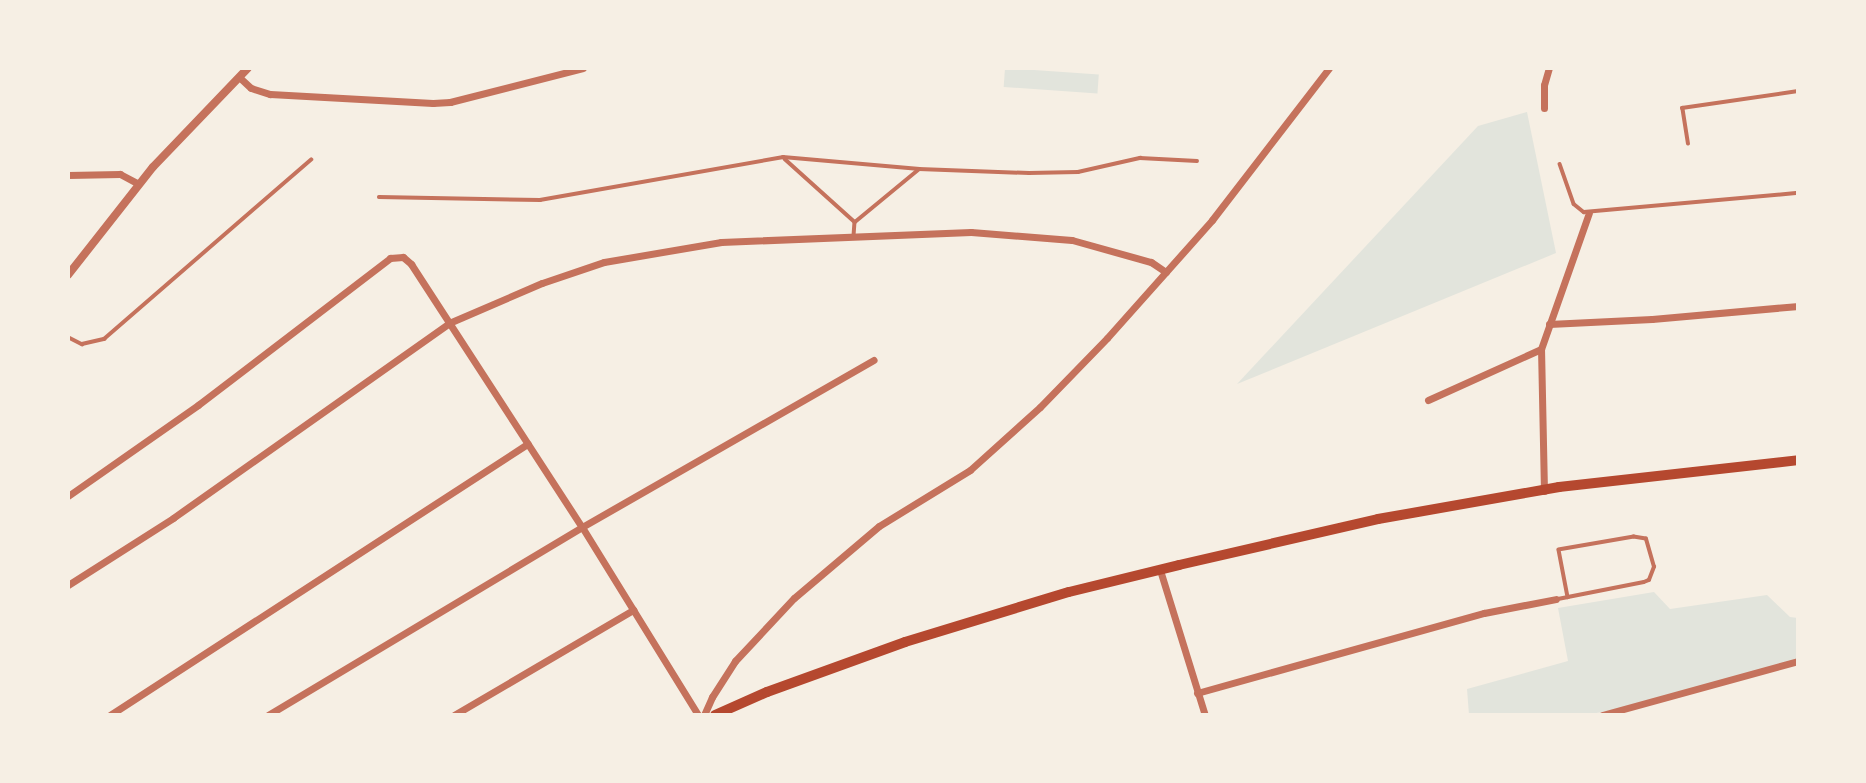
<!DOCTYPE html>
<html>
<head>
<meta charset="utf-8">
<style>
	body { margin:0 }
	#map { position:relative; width:1866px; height:783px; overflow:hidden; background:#f6efe4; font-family:Spectral,serif }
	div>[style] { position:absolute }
	.green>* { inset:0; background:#e2e4dc; transform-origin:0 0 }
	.service>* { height:3.5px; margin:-1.75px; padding:0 1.75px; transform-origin:1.75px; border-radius:1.75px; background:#c5725c }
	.minor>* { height:7px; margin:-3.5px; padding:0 3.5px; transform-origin:3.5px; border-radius:3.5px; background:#c5725c }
	.tertiary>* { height:8px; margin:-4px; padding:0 4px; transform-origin:4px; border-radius:4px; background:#c5725c }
	.secondary>* { height:10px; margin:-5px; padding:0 5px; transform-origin:5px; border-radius:5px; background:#b5482f }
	span { translate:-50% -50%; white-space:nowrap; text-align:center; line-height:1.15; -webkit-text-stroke:6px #f6efe4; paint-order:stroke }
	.frame { position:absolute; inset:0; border:70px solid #f6efe4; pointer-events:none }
</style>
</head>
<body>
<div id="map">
	<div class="green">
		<div style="left:1005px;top:68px;width:94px;height:19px;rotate:4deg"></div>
		<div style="clip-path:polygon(1527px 112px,1556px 253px,1237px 384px,1478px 126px)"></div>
		<div style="clip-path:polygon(1654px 592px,1670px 609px,1767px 595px,1790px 617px,1798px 618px,1798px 661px,1660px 701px,1586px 715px,1469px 715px,1467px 689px,1568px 661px,1558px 608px)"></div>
	</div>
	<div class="service">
		<div style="left:1688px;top:144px;width:36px;rotate:-99deg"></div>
		<div style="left:1682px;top:108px;width:117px;rotate:-8.3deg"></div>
		<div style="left:785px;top:159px;width:94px;rotate:42deg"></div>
		<div style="left:855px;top:222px;width:13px;rotate:94deg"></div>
		<div style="left:1560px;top:164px;width:42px;rotate:70.7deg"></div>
		<div style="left:1574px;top:204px;width:13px;rotate:39deg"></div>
		<div style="left:1584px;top:212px;width:215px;rotate:-5.1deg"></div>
		<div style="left:379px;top:197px;width:161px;rotate:1.1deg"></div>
		<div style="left:540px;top:200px;width:247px;rotate:-10deg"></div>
		<div style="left:783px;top:157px;width:137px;rotate:5deg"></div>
		<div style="left:919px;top:169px;width:110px;rotate:2.1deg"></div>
		<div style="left:1029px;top:173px;width:49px;rotate:-1.2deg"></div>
		<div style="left:1078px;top:172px;width:64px;rotate:-12.7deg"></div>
		<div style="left:1140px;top:158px;width:57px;rotate:3deg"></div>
		<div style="left:855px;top:222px;width:82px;rotate:-39.5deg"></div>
		<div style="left:68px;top:337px;width:16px;rotate:27deg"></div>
		<div style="left:82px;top:344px;width:23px;rotate:-13deg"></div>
		<div style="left:104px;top:339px;width:274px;rotate:-40.9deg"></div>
		<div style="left:1558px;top:599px;width:10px;rotate:-11deg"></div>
		<div style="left:1568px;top:597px;width:77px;rotate:-11.2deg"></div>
		<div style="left:1644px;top:582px;width:5px;rotate:-22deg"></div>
		<div style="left:1649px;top:580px;width:14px;rotate:-69deg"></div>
		<div style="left:1654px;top:567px;width:29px;rotate:-106deg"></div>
		<div style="left:1646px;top:539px;width:12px;rotate:-171deg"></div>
		<div style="left:1634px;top:537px;width:76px;rotate:170.2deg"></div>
		<div style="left:1559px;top:550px;width:48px;rotate:79.2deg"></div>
	</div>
	<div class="minor">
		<div style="left:239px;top:77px;width:16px;rotate:43deg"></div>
		<div style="left:251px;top:88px;width:20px;rotate:18deg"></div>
		<div style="left:270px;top:94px;width:163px;rotate:3.2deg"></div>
		<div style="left:433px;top:103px;width:17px;rotate:-3deg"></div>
		<div style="left:450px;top:102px;width:137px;rotate:-14.3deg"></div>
		<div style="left:1544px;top:108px;width:23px;rotate:-90deg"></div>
		<div style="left:1544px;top:85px;width:18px;rotate:-74deg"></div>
		<div style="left:68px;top:175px;width:52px;rotate:-1.1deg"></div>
		<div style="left:120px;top:174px;width:21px;rotate:28deg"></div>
		<div style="left:1549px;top:324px;width:103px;rotate:-2.8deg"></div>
		<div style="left:1652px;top:319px;width:147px;rotate:-5.1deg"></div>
		<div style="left:1428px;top:400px;width:124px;rotate:-24.3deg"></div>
		<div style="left:1544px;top:491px;width:142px;rotate:-91.2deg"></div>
		<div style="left:1541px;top:349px;width:144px;rotate:-70.6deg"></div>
		<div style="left:68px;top:496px;width:159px;rotate:-35deg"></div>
		<div style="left:198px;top:405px;width:242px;rotate:-37.4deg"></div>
		<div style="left:390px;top:258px;width:13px;rotate:-4deg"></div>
		<div style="left:403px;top:257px;width:11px;rotate:41deg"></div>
		<div style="left:411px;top:264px;width:314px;rotate:57deg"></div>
		<div style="left:582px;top:527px;width:221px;rotate:58.3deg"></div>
		<div style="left:1160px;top:570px;width:152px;rotate:72.8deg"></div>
		<div style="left:68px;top:585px;width:125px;rotate:-32.5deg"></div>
		<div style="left:173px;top:518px;width:338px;rotate:-35.2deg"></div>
		<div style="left:449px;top:323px;width:101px;rotate:-23.3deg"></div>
		<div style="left:542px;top:283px;width:65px;rotate:-18.7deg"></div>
		<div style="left:604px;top:262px;width:119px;rotate:-9.7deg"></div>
		<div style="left:721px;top:242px;width:250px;rotate:-2.3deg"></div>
		<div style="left:971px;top:232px;width:101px;rotate:4.5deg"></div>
		<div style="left:1072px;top:240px;width:82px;rotate:15.6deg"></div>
		<div style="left:1151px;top:262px;width:18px;rotate:34deg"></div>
		<div style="left:1197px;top:693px;width:298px;rotate:-15.6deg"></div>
		<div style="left:1484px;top:613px;width:73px;rotate:-11deg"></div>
		<div style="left:110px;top:715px;width:498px;rotate:-33deg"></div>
		<div style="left:268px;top:715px;width:366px;rotate:-30.9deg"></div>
		<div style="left:582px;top:527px;width:336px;rotate:-29.8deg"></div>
		<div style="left:454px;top:715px;width:208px;rotate:-30.4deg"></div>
		<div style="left:704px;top:715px;width:20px;rotate:-66deg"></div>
		<div style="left:712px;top:697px;width:43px;rotate:-57.4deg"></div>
		<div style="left:735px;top:661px;width:86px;rotate:-46.9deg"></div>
		<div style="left:794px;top:598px;width:111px;rotate:-40.3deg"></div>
		<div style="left:879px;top:526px;width:107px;rotate:-31.6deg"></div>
		<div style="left:970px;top:470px;width:94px;rotate:-42deg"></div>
		<div style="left:1040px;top:407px;width:96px;rotate:-45.8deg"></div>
		<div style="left:1107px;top:338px;width:158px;rotate:-48.3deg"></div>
		<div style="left:1212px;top:220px;width:192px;rotate:-52.4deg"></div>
		<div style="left:1602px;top:715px;width:203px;rotate:-15.4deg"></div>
	</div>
	<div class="tertiary">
		<div style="left:68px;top:275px;width:137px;rotate:-51.8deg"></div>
		<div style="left:153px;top:167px;width:137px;rotate:-46.2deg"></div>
	</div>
	<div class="secondary">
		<div style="left:715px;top:715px;width:57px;rotate:-23.9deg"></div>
		<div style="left:767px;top:692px;width:147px;rotate:-19.9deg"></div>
		<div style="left:905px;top:642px;width:171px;rotate:-17deg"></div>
		<div style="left:1069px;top:592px;width:113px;rotate:-13.8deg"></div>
		<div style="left:1179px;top:565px;width:204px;rotate:-13deg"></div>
		<div style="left:1378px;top:519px;width:184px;rotate:-10deg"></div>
		<div style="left:1559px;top:487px;width:241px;rotate:-6.4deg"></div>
	</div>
	<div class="frame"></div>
</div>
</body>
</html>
